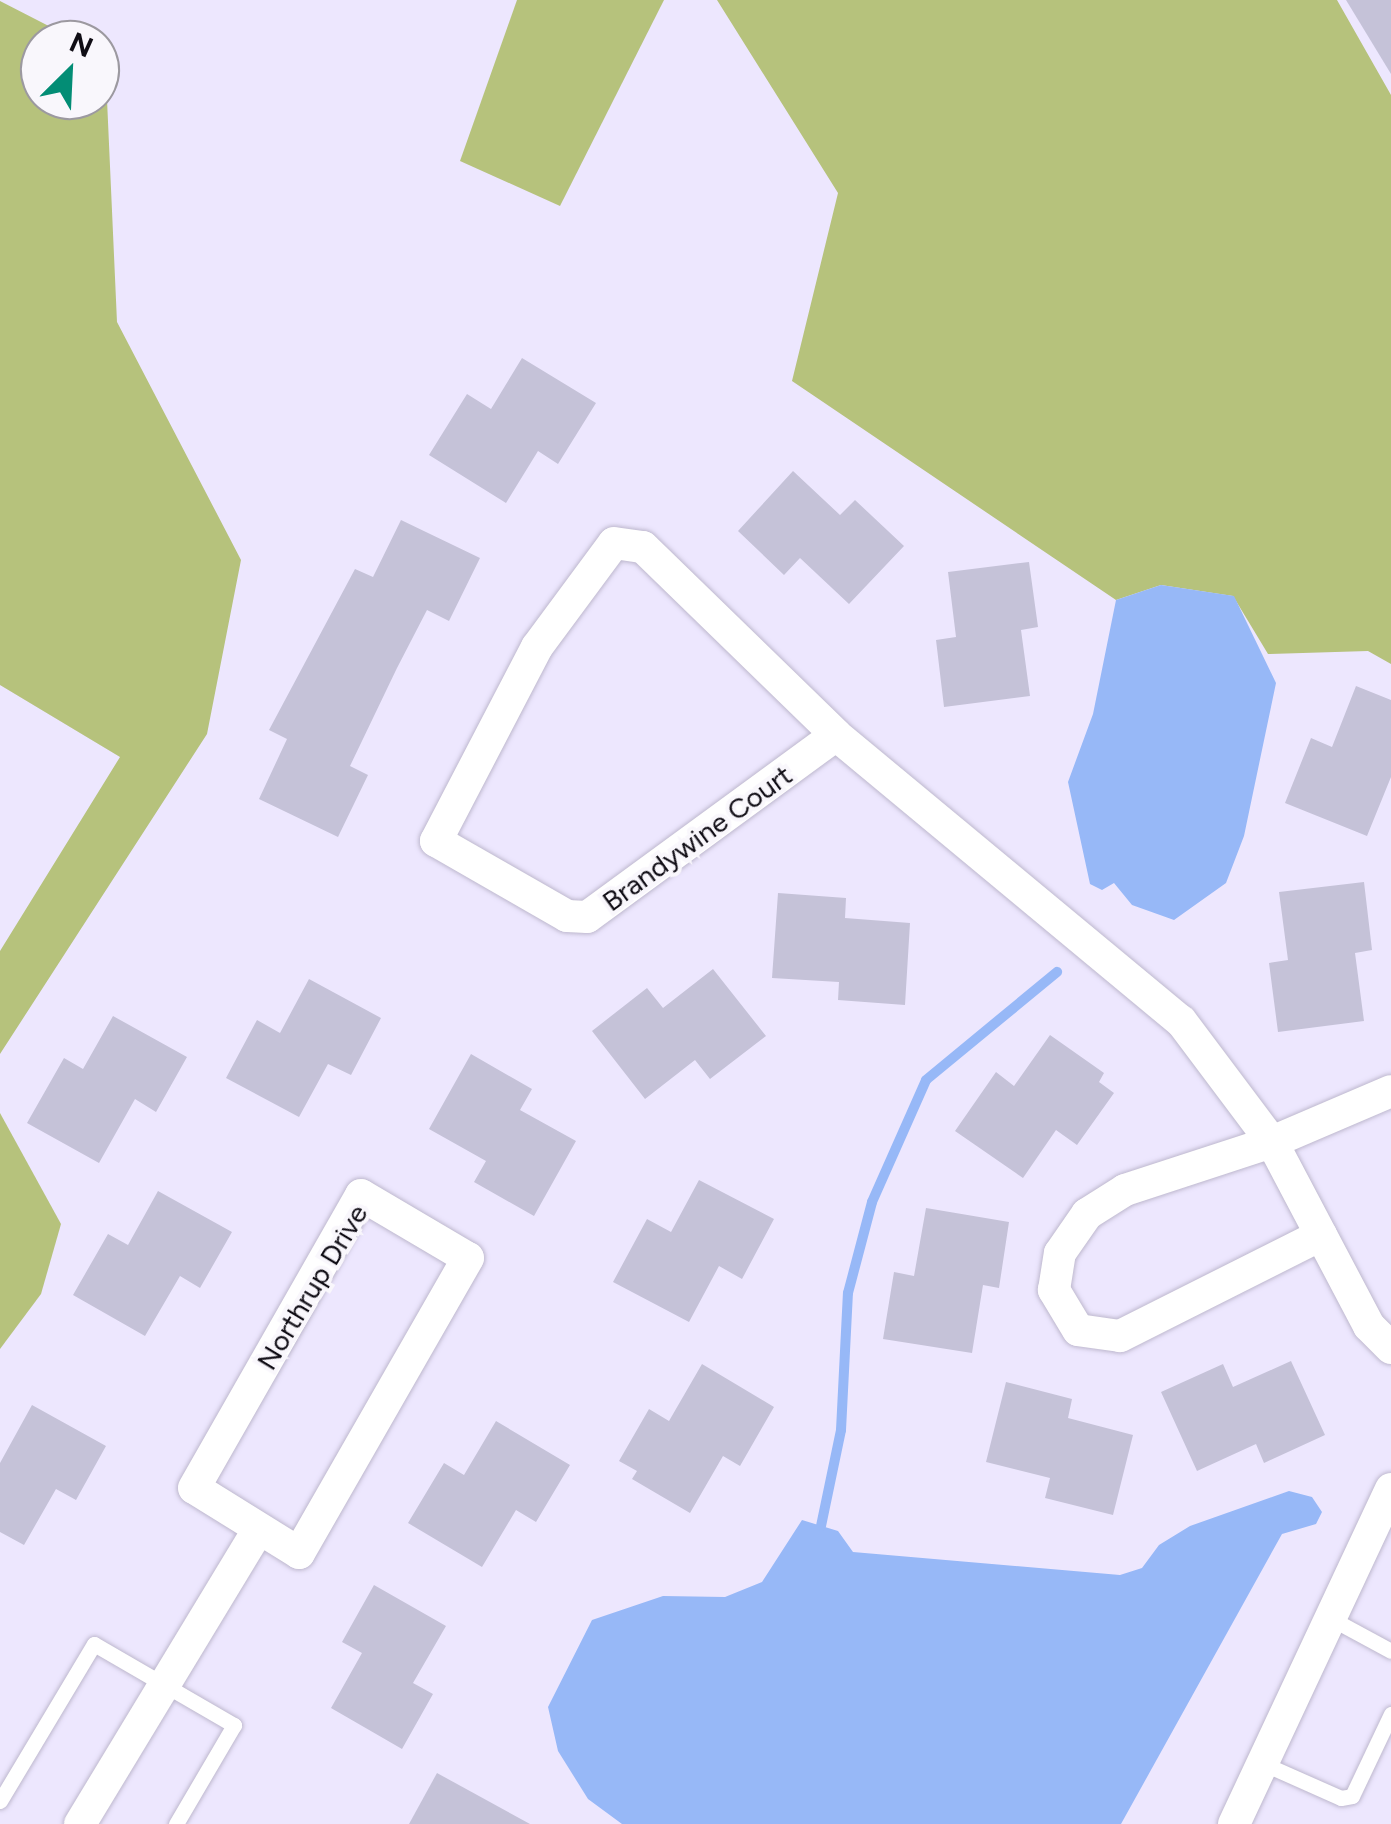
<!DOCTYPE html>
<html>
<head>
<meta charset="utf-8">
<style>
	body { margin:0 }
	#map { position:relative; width:1391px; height:1824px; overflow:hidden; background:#ede7fe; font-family:Figtree,sans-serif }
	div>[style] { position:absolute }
	.green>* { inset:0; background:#b6c27c }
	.water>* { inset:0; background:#97b8f7 }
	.stream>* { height:10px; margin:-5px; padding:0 5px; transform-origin:5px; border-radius:5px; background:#97b8f7 }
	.building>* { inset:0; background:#c5c2d8 }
	.roads { filter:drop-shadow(0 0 2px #beb8ce) drop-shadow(0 0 2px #beb8ce) }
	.lane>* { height:15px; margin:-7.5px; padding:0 7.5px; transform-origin:7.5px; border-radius:7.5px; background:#fff }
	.street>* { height:32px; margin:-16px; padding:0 16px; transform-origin:16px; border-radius:16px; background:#fff }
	span { translate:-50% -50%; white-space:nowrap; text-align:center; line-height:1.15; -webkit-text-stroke:8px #f9f7fc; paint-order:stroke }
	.street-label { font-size:28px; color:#100d15 }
	.north { position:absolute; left:20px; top:20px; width:100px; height:100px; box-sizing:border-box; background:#f9f7fc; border:2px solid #9c99a0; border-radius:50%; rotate:24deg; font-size:28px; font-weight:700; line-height:40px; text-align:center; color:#100d15 }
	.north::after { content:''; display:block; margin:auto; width:35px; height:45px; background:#038d75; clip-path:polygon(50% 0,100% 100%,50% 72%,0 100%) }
</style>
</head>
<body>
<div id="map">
	<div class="green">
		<div style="clip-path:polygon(517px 0,664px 0,560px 206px,460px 161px)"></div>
		<div style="clip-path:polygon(717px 0,1337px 0,1391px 95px,1391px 664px,1368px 651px,1268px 654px,1233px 596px,1161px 585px,1116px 600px,792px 381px,838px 193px)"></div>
		<div style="clip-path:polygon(0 1px,76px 40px,40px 40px,40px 100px,100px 100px,105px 55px,117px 322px,241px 560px,207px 734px,0 1054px,0 951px,120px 757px,0 685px)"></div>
		<div style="clip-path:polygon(0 1113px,61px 1224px,41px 1294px,0 1349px)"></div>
	</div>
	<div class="water">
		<div style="clip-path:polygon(1161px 585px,1234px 596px,1276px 683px,1244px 836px,1226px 883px,1174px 920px,1132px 905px,1114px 883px,1102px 890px,1090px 884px,1068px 782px,1093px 714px,1116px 600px)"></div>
		<div style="clip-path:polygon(1289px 1491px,1312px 1497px,1322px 1512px,1316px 1524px,1282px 1534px,1121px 1824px,622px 1824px,588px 1799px,558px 1751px,548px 1707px,592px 1620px,663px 1596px,725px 1597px,762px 1582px,802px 1520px,838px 1531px,853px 1552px,1120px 1575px,1142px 1568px,1159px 1545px,1190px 1526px)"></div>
	</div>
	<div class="stream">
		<div style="left:821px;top:1526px;width:98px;rotate:-78.2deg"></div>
		<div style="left:841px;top:1430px;width:137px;rotate:-87.1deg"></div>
		<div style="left:848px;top:1293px;width:94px;rotate:-75.2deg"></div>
		<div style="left:872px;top:1202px;width:133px;rotate:-66.1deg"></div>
		<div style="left:926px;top:1080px;width:170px;rotate:-39.5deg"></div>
	</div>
	<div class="building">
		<div style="clip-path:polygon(1346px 0,1391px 0,1391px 74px)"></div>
		<div style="clip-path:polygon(522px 358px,596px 403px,558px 464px,538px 451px,506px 503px,429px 455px,467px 394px,491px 409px)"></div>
		<div style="clip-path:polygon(793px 471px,840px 515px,855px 500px,904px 546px,849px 604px,800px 558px,784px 575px,738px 531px)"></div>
		<div style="clip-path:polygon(401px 520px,480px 558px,449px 621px,427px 610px,397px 668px,350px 766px,368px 775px,338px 837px,259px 799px,287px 739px,269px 730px,355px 569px,373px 577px)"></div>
		<div style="clip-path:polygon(1029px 562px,1038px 627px,1021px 630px,1030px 696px,944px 707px,936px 640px,956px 637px,948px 572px)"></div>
		<div style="clip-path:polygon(1356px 686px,1391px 700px,1391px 777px,1367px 836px,1285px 803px,1311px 738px,1332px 747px)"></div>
		<div style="clip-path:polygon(1364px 882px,1372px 950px,1355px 953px,1364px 1021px,1278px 1032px,1269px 963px,1288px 960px,1279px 892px)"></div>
		<div style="clip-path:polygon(778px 893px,846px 898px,845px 918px,910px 923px,905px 1005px,838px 1000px,839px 982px,772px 978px)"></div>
		<div style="clip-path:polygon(713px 969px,766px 1036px,710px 1079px,695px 1060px,645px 1099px,592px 1031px,647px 988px,663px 1008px)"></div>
		<div style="clip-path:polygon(309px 979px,381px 1018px,351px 1075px,328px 1064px,299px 1117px,226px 1078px,257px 1020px,280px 1033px)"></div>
		<div style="clip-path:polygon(113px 1016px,187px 1057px,156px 1112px,135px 1099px,99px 1163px,27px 1123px,64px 1058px,83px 1069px)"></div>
		<div style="clip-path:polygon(1050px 1035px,1104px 1073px,1099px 1082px,1114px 1093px,1077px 1145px,1056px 1130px,1023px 1178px,955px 1131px,996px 1072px,1014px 1086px)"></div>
		<div style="clip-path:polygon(471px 1054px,532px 1089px,520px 1110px,576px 1141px,534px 1216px,474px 1182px,486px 1161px,429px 1129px)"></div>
		<div style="clip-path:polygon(699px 1180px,774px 1219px,742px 1279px,719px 1266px,689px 1322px,613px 1282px,647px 1219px,671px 1232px)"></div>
		<div style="clip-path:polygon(158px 1191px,232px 1232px,200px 1288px,180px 1276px,145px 1336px,73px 1295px,108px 1234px,128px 1245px)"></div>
		<div style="clip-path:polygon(926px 1208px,1009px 1222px,999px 1288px,983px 1285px,972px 1353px,883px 1339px,894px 1272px,914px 1276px)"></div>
		<div style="clip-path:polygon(1291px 1361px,1325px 1435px,1264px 1463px,1256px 1444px,1197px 1471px,1161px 1392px,1223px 1364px,1233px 1387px)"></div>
		<div style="clip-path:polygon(702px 1364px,774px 1407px,740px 1466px,723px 1456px,690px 1513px,632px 1479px,637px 1471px,619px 1461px,649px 1409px,669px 1421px)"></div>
		<div style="clip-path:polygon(1006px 1382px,1072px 1399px,1068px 1418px,1133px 1435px,1113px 1515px,1045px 1498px,1050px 1478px,986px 1462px)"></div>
		<div style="clip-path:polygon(32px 1405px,106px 1446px,76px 1500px,56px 1489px,24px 1545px,0 1532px,0 1463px)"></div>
		<div style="clip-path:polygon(496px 1421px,570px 1465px,536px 1522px,516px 1510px,482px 1567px,408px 1523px,444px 1463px,464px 1475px)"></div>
		<div style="clip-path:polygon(374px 1585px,446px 1626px,413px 1683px,433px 1694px,402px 1749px,331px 1708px,362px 1653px,342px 1642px)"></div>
		<div style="clip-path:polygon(437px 1773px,530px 1824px,409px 1824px)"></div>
	</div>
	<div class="roads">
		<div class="lane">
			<div style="left:1330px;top:1618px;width:69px;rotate:28.4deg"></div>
			<div style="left:1262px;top:1763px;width:86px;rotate:23.9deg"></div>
			<div style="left:1341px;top:1798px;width:11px;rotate:-10deg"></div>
			<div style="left:1352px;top:1796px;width:91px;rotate:-64.6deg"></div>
			<div style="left:0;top:1801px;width:183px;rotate:-59.1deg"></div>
			<div style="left:94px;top:1644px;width:162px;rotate:30.1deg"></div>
			<div style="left:234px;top:1725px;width:115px;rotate:120.4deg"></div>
		</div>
		<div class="street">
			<div style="left:836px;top:735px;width:308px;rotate:143.8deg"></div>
			<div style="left:587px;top:917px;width:20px;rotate:-177deg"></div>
			<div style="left:567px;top:916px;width:151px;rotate:-150.2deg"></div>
			<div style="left:436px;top:841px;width:219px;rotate:-62.5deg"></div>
			<div style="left:537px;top:647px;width:129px;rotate:-53.5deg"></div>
			<div style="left:614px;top:543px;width:29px;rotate:8deg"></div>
			<div style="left:643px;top:547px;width:269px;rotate:44.2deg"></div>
			<div style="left:836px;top:735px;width:448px;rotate:39.7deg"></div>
			<div style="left:1181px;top:1021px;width:151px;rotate:53.1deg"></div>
			<div style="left:1272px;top:1142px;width:208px;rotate:62.2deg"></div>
			<div style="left:1369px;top:1326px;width:31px;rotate:45deg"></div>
			<div style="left:361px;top:1195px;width:124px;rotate:30.5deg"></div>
			<div style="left:468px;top:1258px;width:340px;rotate:119.8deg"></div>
			<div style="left:299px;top:1553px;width:123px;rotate:-148.2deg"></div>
			<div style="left:194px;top:1488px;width:337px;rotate:-60.3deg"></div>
			<div style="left:1321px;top:1235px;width:225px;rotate:153.3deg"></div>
			<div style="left:1120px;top:1336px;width:42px;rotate:-171.9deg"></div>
			<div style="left:1078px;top:1330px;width:47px;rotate:-121deg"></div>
			<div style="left:1054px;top:1290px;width:37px;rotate:-81deg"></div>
			<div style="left:1060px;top:1253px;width:47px;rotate:-55.3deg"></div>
			<div style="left:1087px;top:1214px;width:45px;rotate:-32.3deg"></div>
			<div style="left:1125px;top:1190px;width:155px;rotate:-18.1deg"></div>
			<div style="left:1272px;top:1142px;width:129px;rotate:-23.2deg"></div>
			<div style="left:80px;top:1824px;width:345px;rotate:-58.8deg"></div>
			<div style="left:1234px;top:1824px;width:370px;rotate:-64.9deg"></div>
		</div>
	</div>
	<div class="street-label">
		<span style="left:697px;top:838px;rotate:-36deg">Brandywine Court</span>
		<span style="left:312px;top:1287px;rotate:-59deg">Northrup Drive</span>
	</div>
	<div class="north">N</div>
</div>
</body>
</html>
